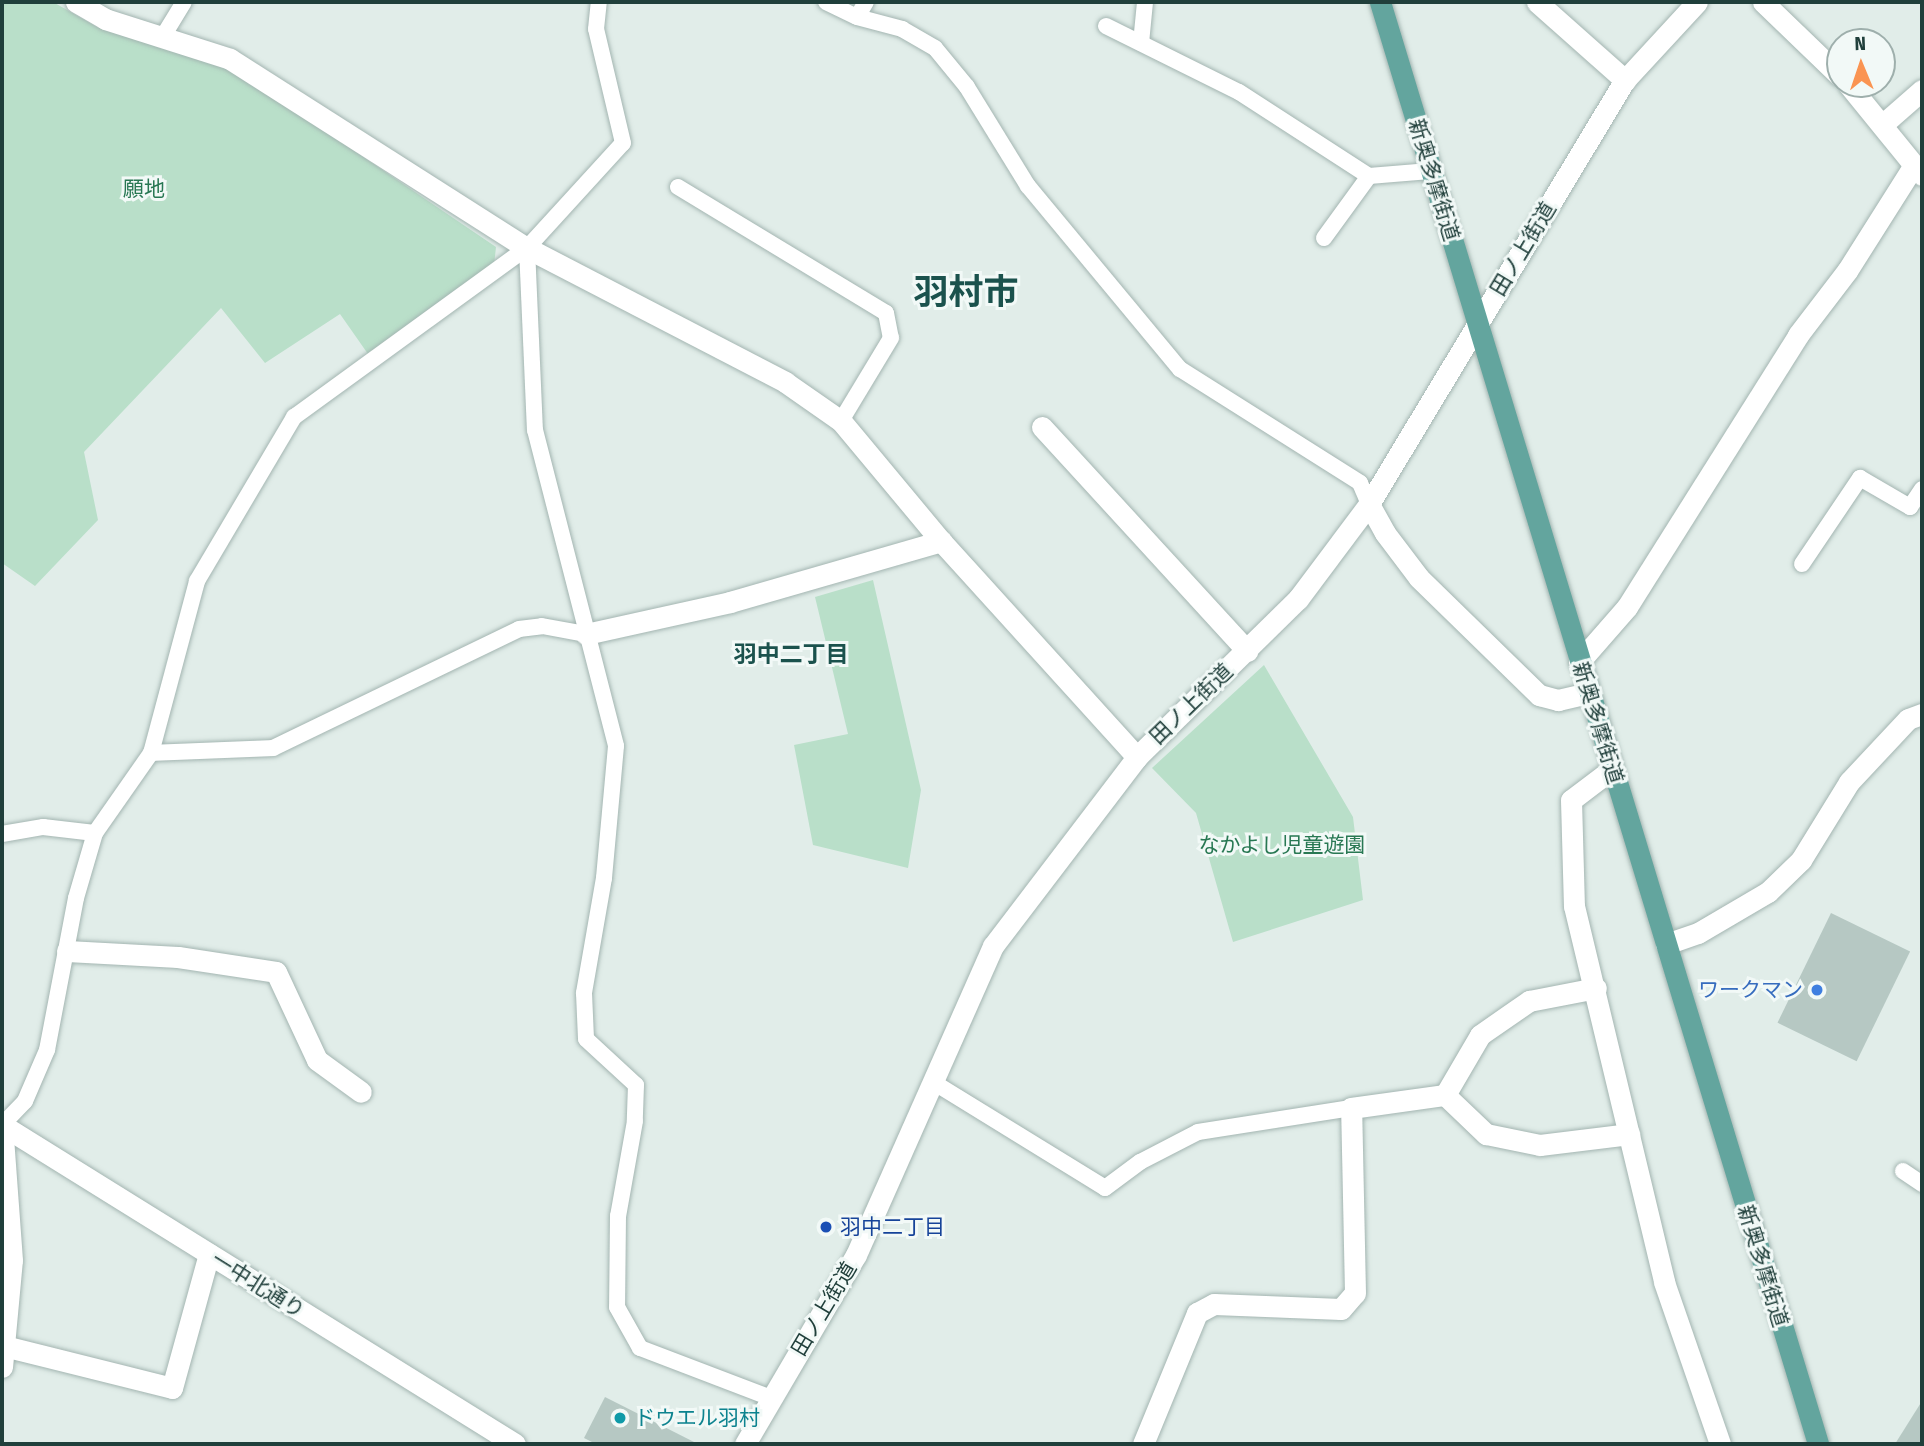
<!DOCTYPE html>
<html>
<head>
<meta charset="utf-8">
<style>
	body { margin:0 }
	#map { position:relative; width:1924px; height:1446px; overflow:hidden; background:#e1ede9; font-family:"Fira Sans Condensed","Noto Sans JP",sans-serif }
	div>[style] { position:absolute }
	.green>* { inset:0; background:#b9dfc9 }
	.building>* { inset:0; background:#b6c8c3; transform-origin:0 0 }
	.roads { filter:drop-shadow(0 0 2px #a3b5b1) drop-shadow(0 0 2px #a3b5b1) }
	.lane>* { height:16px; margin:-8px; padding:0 8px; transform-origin:8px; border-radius:8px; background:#fff }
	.street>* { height:21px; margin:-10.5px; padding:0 10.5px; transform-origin:10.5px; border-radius:10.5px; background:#fff }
	.secondary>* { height:21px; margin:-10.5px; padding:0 10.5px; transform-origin:10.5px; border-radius:10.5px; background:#fff }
	.primary>* { height:21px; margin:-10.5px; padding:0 10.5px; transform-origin:10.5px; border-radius:10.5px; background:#63a59e }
	.dots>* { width:19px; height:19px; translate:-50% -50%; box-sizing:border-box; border:4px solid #f2f9f7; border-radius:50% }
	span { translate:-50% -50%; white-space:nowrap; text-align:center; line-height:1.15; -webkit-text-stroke:6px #f2f9f7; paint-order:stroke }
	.street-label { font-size:21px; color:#203f3b }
	.park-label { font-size:21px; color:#287853 }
	.shop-label { font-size:21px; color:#366cbe }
	.right { translate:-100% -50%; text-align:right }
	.transit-label { font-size:21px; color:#164399 }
	.left { translate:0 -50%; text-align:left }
	.culture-label { font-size:21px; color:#0d838f }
	.neighbourhood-label { font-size:23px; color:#1b524d; font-weight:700 }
	.town-label { font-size:35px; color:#1b524d; font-weight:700 }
	.frame { position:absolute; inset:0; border:4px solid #203f3b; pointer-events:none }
	.north { position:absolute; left:1826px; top:28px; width:70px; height:70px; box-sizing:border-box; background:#f2f9f7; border:2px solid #9eafac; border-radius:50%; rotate:358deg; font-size:19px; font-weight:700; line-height:28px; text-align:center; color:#203f3b }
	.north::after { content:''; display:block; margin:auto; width:24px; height:32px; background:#fa9452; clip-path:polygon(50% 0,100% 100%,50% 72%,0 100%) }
</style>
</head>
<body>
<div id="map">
	<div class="green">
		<div style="clip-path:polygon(2px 2px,53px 2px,97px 27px,228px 65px,496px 247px,494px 265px,368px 354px,340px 314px,265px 363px,221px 308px,84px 452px,98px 520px,35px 586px,2px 563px)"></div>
		<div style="clip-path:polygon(873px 580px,921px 790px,908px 868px,813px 845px,794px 745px,848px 734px,815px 597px)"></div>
		<div style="clip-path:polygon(1264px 665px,1353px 817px,1363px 900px,1233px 942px,1196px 813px,1152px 768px)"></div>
	</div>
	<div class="building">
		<div style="left:1831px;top:913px;width:88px;height:122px;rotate:26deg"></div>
		<div style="clip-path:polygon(605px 1397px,698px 1444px,596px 1444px,584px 1438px)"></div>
		<div style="clip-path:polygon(1922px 1401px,1922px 1444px,1895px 1444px)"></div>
	</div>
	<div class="roads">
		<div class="lane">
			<div style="left:826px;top:2px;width:34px;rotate:26deg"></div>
			<div style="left:866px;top:2px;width:17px;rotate:121deg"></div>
			<div style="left:857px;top:17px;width:47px;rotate:14.9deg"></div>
			<div style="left:902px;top:29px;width:38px;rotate:30deg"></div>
			<div style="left:935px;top:48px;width:50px;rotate:50.6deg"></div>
			<div style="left:967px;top:87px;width:116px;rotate:58.4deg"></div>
			<div style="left:1028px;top:186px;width:238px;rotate:50.3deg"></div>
			<div style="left:1180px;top:369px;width:213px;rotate:32.3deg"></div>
			<div style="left:1360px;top:483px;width:23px;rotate:67deg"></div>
			<div style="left:1106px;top:26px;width:148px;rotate:26.4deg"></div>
			<div style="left:1239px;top:92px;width:155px;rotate:32.9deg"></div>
			<div style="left:1369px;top:176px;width:61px;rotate:-4.7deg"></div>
			<div style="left:162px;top:38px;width:42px;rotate:-58.6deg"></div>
			<div style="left:1141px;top:43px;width:41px;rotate:-84.4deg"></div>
			<div style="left:678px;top:187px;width:243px;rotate:31.2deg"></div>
			<div style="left:886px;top:313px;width:25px;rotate:79deg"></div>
			<div style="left:891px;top:338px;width:97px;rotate:121.1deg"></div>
			<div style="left:1324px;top:238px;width:77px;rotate:-54deg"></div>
			<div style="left:527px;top:248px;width:182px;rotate:87.5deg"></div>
			<div style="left:535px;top:430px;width:326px;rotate:75.6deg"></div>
			<div style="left:616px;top:746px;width:133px;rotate:95.2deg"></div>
			<div style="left:604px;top:878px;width:117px;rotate:99.9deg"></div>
			<div style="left:584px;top:993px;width:46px;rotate:87.5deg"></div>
			<div style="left:586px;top:1039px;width:68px;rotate:42.6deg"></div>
			<div style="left:636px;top:1085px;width:36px;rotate:92deg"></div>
			<div style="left:635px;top:1121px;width:97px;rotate:100.1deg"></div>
			<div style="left:618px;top:1216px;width:91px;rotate:90.6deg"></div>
			<div style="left:617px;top:1307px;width:47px;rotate:60.7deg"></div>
			<div style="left:640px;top:1348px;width:140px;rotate:20.9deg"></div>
			<div style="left:1802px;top:564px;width:104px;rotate:-56deg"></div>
			<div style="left:1860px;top:478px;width:58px;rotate:30.1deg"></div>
			<div style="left:1910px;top:507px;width:22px;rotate:-56deg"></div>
			<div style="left:151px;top:753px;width:122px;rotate:-2.3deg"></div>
			<div style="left:273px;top:748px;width:273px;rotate:-25.8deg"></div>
			<div style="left:519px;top:629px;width:23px;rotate:-7deg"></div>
			<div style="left:542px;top:626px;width:45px;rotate:10.3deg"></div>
			<div style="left:2px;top:834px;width:42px;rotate:-9.7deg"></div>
			<div style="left:43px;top:827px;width:52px;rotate:6.6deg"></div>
			<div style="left:933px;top:1082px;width:202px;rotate:31.6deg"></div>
			<div style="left:1105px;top:1188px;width:44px;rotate:-36.6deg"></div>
			<div style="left:1140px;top:1162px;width:65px;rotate:-27.3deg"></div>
			<div style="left:1198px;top:1132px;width:155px;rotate:-8.9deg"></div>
			<div style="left:2px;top:1125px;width:33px;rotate:-46deg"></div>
			<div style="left:25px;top:1101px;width:56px;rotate:-66.7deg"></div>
			<div style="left:47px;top:1050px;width:155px;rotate:-79.2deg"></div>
			<div style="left:76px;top:898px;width:68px;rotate:-73.7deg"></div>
			<div style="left:95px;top:833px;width:98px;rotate:-55deg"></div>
			<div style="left:151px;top:753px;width:178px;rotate:-75deg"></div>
			<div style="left:197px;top:581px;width:191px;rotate:-59.4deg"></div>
			<div style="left:294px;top:417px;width:288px;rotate:-36deg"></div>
			<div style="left:527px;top:248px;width:142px;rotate:-47.6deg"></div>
			<div style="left:623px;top:143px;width:117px;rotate:-103.3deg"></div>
			<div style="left:596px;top:29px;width:27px;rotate:-84deg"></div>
			<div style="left:1903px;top:1171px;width:23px;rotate:34deg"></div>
		</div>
		<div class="street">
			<div style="left:76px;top:2px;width:34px;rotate:30deg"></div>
			<div style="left:105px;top:19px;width:131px;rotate:17.7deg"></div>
			<div style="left:230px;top:59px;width:352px;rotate:32.5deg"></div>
			<div style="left:527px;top:248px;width:291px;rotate:27.4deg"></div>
			<div style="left:785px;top:382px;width:68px;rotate:34.9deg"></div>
			<div style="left:841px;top:421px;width:156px;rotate:50.2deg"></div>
			<div style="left:941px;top:541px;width:292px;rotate:47.8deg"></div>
			<div style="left:1537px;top:2px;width:118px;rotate:41.6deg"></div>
			<div style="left:1882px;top:125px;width:53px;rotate:-41.2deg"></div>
			<div style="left:1042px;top:427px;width:304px;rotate:47.5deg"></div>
			<div style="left:1369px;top:504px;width:33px;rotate:61deg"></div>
			<div style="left:1385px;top:533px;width:56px;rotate:52.9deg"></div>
			<div style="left:1419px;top:578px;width:168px;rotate:44.3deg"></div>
			<div style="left:1539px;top:695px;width:20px;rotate:15deg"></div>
			<div style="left:1558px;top:700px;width:32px;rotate:-13deg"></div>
			<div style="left:586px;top:634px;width:148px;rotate:-12.5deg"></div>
			<div style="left:730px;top:602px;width:220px;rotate:-16.1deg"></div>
			<div style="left:1579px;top:662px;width:73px;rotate:-48.9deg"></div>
			<div style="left:1627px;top:607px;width:321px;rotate:-57.8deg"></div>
			<div style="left:1798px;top:335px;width:81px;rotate:-52.6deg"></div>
			<div style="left:1847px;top:271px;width:125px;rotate:-57.7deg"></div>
			<div style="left:1612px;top:769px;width:51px;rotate:142.9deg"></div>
			<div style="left:1571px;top:800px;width:106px;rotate:88.4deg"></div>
			<div style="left:1574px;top:906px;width:387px;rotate:76.5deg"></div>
			<div style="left:1664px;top:1282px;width:171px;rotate:70.9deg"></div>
			<div style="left:1666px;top:944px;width:34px;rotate:-19deg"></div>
			<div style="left:1698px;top:933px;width:81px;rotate:-30.4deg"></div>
			<div style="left:1768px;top:892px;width:46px;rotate:-44.1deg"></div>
			<div style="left:1801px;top:860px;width:92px;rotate:-58.4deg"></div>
			<div style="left:1849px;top:782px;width:86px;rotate:-46.9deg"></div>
			<div style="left:1908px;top:719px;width:15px;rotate:-20deg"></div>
			<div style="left:67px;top:951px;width:111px;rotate:3.1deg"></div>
			<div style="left:178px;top:957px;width:99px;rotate:8.7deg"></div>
			<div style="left:276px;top:972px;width:97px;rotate:65deg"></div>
			<div style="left:317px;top:1060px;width:54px;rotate:36deg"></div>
			<div style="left:1445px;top:1095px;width:57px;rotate:43.6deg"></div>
			<div style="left:1486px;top:1134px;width:55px;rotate:11.5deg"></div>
			<div style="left:1540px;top:1145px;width:90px;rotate:-7deg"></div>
			<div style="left:2px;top:1125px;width:604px;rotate:31.87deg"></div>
			<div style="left:4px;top:1346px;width:173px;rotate:14deg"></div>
			<div style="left:172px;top:1388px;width:139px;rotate:-74.6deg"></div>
			<div style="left:2px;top:1367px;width:107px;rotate:-84.7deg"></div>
			<div style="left:12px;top:1260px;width:135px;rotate:-94.2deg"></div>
			<div style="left:745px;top:1444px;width:219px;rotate:-59.6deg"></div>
			<div style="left:856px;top:1255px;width:338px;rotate:-66.1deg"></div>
			<div style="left:993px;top:946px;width:238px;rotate:-52.7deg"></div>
			<div style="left:1137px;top:757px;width:226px;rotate:-44.5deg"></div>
			<div style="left:1298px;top:599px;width:119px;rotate:-53.2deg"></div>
			<div style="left:1369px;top:504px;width:495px;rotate:-58.9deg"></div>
			<div style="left:1625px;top:80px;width:106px;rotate:-47.3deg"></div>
			<div style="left:1143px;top:1444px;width:142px;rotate:-67.6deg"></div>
			<div style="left:1197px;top:1313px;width:19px;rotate:-28deg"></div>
			<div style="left:1214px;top:1304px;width:127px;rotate:2.3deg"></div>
			<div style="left:1341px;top:1309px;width:21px;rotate:-49deg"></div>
			<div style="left:1355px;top:1293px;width:185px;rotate:-91.2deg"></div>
			<div style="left:1351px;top:1108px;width:95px;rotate:-7.9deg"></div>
			<div style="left:1445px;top:1095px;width:69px;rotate:-59.7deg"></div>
			<div style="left:1480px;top:1035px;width:60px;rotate:-34.8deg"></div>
			<div style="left:1529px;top:1001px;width:68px;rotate:-11deg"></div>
		</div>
		<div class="secondary">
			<div style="left:1763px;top:2px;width:107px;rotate:43.9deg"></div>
			<div style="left:1848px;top:84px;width:117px;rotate:50.9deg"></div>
		</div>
		<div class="primary">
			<div style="left:1380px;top:2px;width:1507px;rotate:73.1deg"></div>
		</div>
	</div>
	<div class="dots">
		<div style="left:1817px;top:990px;background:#3f7fe0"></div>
		<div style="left:826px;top:1227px;background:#1a4fb4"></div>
		<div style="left:620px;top:1418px;background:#0f9aa8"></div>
	</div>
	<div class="street-label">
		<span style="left:1434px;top:180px;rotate:73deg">新奥多摩街道</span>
		<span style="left:1523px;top:249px;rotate:-59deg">田ノ上街道</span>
		<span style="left:1191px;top:704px;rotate:-44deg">田ノ上街道</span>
		<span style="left:1598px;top:723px;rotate:73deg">新奥多摩街道</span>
		<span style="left:1763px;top:1266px;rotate:73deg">新奥多摩街道</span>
		<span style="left:258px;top:1285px;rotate:32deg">一中北通り</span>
		<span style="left:824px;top:1309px;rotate:-59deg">田ノ上街道</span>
	</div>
	<div class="park-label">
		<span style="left:144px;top:189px">願地</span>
		<span style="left:1282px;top:845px">なかよし児童遊園</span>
	</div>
	<div class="shop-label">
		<span class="right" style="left:1803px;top:990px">ワークマン</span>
	</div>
	<div class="transit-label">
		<span class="left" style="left:840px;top:1227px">羽中二丁目</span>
	</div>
	<div class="culture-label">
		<span class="left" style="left:634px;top:1418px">ドウエル羽村</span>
	</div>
	<div class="neighbourhood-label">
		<span style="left:791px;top:654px">羽中二丁目</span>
	</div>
	<div class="town-label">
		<span style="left:966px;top:292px">羽村市</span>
	</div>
	<div class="frame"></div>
	<div class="north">N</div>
</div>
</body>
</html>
